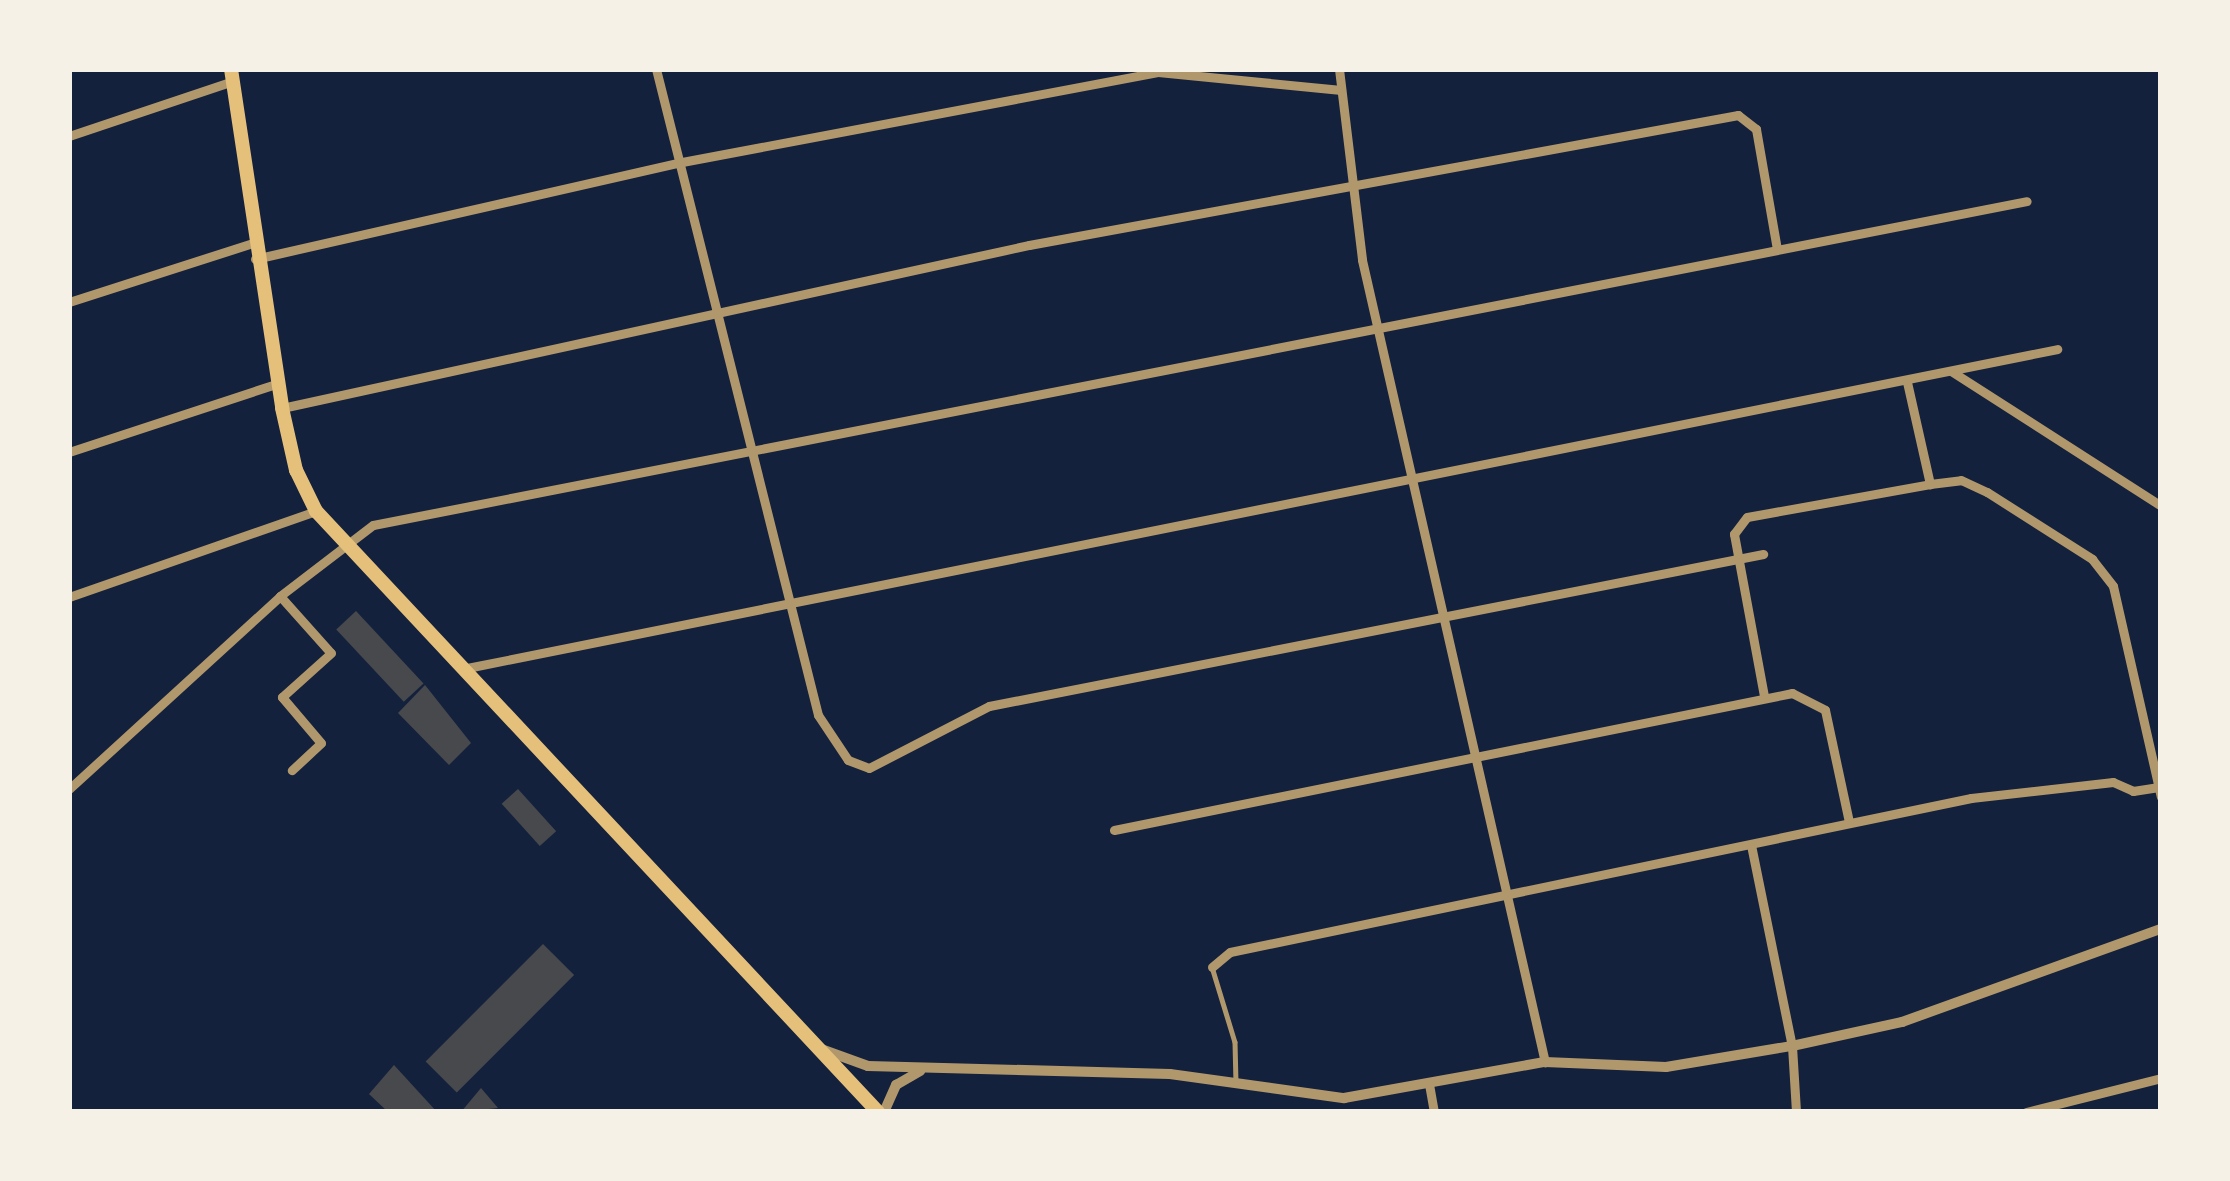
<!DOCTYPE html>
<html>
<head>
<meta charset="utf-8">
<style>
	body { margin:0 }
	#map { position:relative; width:2230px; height:1181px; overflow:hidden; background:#14213d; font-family:"DM Sans",sans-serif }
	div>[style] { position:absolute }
	.building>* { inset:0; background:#48494c; transform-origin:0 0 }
	.service>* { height:4.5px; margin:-2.25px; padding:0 2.25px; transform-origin:2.25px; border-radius:2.25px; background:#b1986c }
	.minor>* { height:9px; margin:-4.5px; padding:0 4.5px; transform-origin:4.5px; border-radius:4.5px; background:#b1986c }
	.tertiary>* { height:10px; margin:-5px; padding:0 5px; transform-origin:5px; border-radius:5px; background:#b1986c }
	.primary>* { height:14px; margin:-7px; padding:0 7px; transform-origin:7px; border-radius:7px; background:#e5c07b }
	span { translate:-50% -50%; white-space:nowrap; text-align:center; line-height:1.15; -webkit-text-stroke:12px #f6f1e7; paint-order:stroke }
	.frame { position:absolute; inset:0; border:72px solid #f6f1e7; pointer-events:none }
</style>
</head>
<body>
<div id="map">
	<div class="building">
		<div style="left:356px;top:611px;width:99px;height:27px;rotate:47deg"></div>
		<div style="clip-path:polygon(425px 685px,471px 743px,449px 765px,398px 713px)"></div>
		<div style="left:518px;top:789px;width:57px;height:22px;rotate:48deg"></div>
		<div style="left:543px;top:944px;width:44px;height:166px;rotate:45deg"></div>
		<div style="clip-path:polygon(394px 1065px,437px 1112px,388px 1112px,369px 1094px)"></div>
		<div style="clip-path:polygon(481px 1088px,498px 1108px,461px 1112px)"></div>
	</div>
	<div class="service">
		<div style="left:1212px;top:967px;width:78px;rotate:73deg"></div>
		<div style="left:1235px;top:1042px;width:41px;rotate:88.6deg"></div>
	</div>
	<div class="minor">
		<div style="left:656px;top:69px;width:666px;rotate:75.92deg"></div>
		<div style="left:818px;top:715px;width:54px;rotate:56.3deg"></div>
		<div style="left:848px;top:760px;width:22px;rotate:21deg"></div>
		<div style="left:869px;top:768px;width:135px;rotate:-27.3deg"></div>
		<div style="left:989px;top:706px;width:789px;rotate:-11.11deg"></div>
		<div style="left:1339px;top:69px;width:192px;rotate:83.1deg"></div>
		<div style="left:1362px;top:260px;width:823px;rotate:77.15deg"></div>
		<div style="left:69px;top:136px;width:173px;rotate:-18.5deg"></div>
		<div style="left:255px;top:259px;width:438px;rotate:-12.8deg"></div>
		<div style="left:682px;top:162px;width:484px;rotate:-10.7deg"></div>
		<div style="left:1158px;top:72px;width:184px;rotate:5.6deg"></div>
		<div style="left:69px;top:302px;width:193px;rotate:-17.8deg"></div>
		<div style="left:1951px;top:371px;width:250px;rotate:32.7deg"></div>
		<div style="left:1907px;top:382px;width:105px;rotate:77.3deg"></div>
		<div style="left:1930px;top:484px;width:31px;rotate:-7deg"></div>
		<div style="left:1961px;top:480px;width:29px;rotate:25deg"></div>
		<div style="left:1987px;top:492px;width:125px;rotate:32.5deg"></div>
		<div style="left:2092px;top:559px;width:34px;rotate:52deg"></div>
		<div style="left:2113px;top:586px;width:216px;rotate:77.2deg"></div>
		<div style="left:282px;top:408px;width:765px;rotate:-12.31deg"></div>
		<div style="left:1029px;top:245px;width:721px;rotate:-10.39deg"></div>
		<div style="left:1738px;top:115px;width:23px;rotate:38deg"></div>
		<div style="left:1756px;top:129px;width:122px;rotate:80.1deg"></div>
		<div style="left:69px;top:452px;width:221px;rotate:-18.2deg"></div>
		<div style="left:280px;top:596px;width:76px;rotate:48.2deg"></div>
		<div style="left:331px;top:653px;width:66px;rotate:138.1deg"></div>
		<div style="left:282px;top:697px;width:60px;rotate:49.7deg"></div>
		<div style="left:321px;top:743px;width:40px;rotate:137deg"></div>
		<div style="left:69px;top:597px;width:262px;rotate:-19.2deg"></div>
		<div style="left:467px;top:668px;width:1622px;rotate:-11.34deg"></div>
		<div style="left:1764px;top:696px;width:165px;rotate:-100.5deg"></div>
		<div style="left:1734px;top:534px;width:21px;rotate:-53deg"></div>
		<div style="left:1747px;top:517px;width:186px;rotate:-10.2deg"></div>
		<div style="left:69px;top:789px;width:286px;rotate:-42.4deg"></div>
		<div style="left:280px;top:596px;width:117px;rotate:-37.4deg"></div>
		<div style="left:373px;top:525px;width:1685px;rotate:-11.08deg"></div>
		<div style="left:1114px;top:830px;width:692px;rotate:-11.42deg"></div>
		<div style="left:1792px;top:693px;width:37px;rotate:27deg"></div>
		<div style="left:1825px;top:710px;width:115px;rotate:77.9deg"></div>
		<div style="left:1751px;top:845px;width:205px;rotate:78.5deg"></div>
		<div style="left:1792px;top:1046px;width:66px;rotate:86.5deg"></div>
		<div style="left:1212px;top:967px;width:23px;rotate:-40deg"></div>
		<div style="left:1230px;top:952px;width:757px;rotate:-11.74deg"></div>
		<div style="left:1971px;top:798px;width:143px;rotate:-6.4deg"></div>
		<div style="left:2113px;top:782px;width:22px;rotate:24deg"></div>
		<div style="left:2133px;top:791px;width:26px;rotate:-9deg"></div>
		<div style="left:1429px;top:1084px;width:28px;rotate:80deg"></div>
		<div style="left:2026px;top:1112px;width:139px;rotate:-14.1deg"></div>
	</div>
	<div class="tertiary">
		<div style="left:821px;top:1049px;width:50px;rotate:19.9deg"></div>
		<div style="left:868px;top:1066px;width:302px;rotate:1.5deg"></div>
		<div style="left:1170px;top:1074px;width:176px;rotate:7.9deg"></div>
		<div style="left:1344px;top:1098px;width:204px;rotate:-10.2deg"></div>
		<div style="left:1545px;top:1062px;width:121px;rotate:2.4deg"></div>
		<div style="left:1666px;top:1067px;width:128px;rotate:-9.5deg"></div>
		<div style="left:1792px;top:1046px;width:113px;rotate:-12.3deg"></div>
		<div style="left:1902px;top:1022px;width:275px;rotate:-19.8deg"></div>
		<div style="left:884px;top:1112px;width:30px;rotate:-66deg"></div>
		<div style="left:896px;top:1085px;width:28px;rotate:-30deg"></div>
	</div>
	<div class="primary">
		<div style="left:231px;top:69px;width:343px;rotate:81.4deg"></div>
		<div style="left:282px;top:408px;width:64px;rotate:77.3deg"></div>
		<div style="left:296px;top:470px;width:46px;rotate:64deg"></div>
		<div style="left:316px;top:511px;width:823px;rotate:46.92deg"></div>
	</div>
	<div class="frame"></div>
</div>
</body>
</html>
